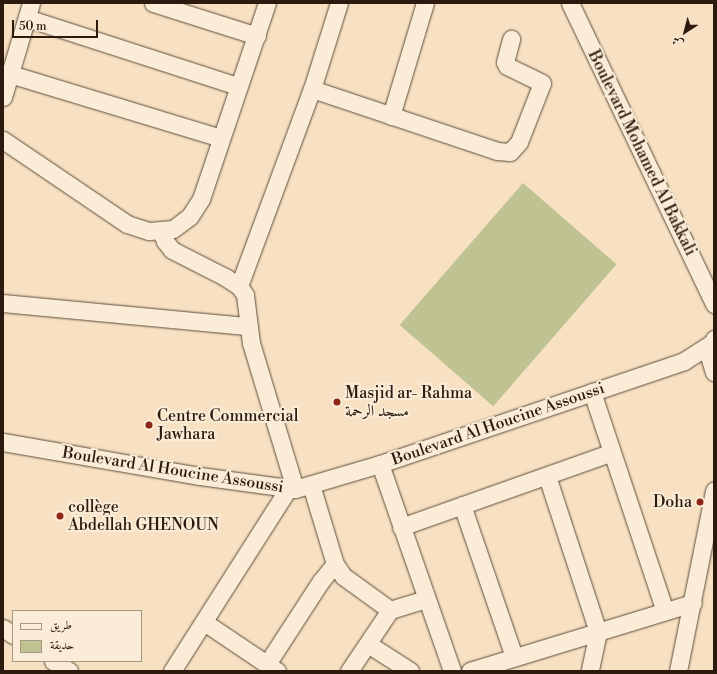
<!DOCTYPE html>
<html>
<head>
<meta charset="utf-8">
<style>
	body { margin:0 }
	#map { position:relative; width:717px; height:674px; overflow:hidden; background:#f7e1c2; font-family:"Libre Bodoni",Amiri,serif }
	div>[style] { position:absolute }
	.green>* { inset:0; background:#bfc291; transform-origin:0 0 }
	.roads { filter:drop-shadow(0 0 1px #5e4c3a) drop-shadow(0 0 1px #5e4c3a) }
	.minor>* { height:17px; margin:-8.5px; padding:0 8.5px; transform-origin:8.5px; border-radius:8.5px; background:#faecd7 }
	.dots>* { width:11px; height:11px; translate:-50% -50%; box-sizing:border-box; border:2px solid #faecd7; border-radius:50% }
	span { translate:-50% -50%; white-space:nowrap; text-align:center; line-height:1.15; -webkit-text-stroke:4px #faecd7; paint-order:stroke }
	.street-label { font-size:16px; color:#2b1a0d }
	.poi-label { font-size:16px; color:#2b1a0d }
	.left { translate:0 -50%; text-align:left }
	.right { translate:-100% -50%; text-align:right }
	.frame { position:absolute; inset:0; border:4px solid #2b1a0d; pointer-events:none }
	.legend { position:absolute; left:12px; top:610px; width:130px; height:52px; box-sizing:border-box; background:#faecd7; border:1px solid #a79886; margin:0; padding:5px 7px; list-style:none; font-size:12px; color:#2b1a0d }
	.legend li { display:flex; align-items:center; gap:8px; height:20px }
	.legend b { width:20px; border:1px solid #a79886 }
	.north { position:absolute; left:665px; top:12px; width:40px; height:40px; -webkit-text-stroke:3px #faecd7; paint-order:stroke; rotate:216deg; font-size:11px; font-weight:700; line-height:16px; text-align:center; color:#2b1a0d }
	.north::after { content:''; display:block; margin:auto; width:14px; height:18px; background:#2b1a0d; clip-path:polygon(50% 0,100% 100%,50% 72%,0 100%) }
	.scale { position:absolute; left:12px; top:20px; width:86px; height:18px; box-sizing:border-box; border:2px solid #2b1a0d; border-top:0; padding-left:5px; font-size:12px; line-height:14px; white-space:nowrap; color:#2b1a0d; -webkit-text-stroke:3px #faecd7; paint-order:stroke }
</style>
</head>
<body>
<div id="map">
	<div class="green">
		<div style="left:523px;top:183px;width:124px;height:188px;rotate:41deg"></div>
	</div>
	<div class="roads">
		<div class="minor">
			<div style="left:153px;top:3px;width:109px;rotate:17.6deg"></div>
			<div style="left:570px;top:3px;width:334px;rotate:64.4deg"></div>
			<div style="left:27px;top:18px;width:222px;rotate:17.9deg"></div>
			<div style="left:10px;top:74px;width:220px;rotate:16.9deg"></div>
			<div style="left:312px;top:89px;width:195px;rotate:18.5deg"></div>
			<div style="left:497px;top:151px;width:13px;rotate:4deg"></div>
			<div style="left:510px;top:152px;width:13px;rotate:-48deg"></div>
			<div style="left:519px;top:142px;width:63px;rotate:-68.7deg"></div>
			<div style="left:542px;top:83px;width:39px;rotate:-154deg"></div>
			<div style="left:507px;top:66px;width:4px;rotate:-117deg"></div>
			<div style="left:505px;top:62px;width:24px;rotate:-75deg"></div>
			<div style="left:3px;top:97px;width:98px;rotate:-73.4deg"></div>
			<div style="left:391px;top:116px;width:118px;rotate:-73.3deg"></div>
			<div style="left:3px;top:140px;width:150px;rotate:34.1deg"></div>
			<div style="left:127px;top:224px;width:23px;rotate:18deg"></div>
			<div style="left:149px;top:231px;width:24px;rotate:-5deg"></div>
			<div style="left:173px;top:229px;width:21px;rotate:-37deg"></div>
			<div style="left:190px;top:216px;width:20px;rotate:-57deg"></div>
			<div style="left:201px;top:199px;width:207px;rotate:-71.4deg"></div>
			<div style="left:161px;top:231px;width:11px;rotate:68deg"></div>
			<div style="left:165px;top:241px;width:11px;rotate:52deg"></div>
			<div style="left:172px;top:250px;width:59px;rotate:27deg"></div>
			<div style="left:225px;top:277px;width:17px;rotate:33deg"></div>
			<div style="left:239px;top:286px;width:11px;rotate:56deg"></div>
			<div style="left:245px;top:295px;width:48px;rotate:82.9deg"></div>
			<div style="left:251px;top:343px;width:152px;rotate:73.2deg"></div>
			<div style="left:239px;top:286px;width:210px;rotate:-69.7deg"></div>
			<div style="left:312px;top:89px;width:90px;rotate:-72.6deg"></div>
			<div style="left:3px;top:303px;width:246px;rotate:5.4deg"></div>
			<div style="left:714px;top:339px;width:18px;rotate:106deg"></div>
			<div style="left:709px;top:356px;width:17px;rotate:73deg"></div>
			<div style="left:592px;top:392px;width:231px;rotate:71.6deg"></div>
			<div style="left:3px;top:442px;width:200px;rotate:9.8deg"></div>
			<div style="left:200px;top:476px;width:96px;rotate:7.8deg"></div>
			<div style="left:295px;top:489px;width:89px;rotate:-16.4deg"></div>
			<div style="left:380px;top:464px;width:321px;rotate:-18.7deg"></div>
			<div style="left:684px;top:361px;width:33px;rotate:-33deg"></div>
			<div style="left:380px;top:464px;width:219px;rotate:70.8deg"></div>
			<div style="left:547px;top:476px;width:164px;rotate:71.9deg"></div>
			<div style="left:598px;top:632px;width:40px;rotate:102deg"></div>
			<div style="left:311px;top:485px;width:83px;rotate:73.1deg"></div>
			<div style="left:335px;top:564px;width:14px;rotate:56deg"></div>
			<div style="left:343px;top:576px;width:58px;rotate:35.9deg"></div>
			<div style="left:390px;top:610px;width:38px;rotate:-17deg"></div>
			<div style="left:462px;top:505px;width:161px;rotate:71.1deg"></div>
			<div style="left:401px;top:527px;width:222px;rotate:-19.5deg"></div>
			<div style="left:204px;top:622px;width:88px;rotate:33.9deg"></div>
			<div style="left:3px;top:628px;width:12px;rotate:35deg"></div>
			<div style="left:368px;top:644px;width:50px;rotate:32.7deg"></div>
			<div style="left:53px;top:661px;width:19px;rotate:32deg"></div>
			<div style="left:267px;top:664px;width:99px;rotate:-57deg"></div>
			<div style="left:321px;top:581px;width:22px;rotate:-51deg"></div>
			<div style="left:172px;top:671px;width:216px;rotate:-57.5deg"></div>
			<div style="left:349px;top:671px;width:73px;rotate:-56.1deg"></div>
			<div style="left:470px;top:671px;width:233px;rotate:-17deg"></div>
			<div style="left:678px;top:671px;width:184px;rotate:-78.7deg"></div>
		</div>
	</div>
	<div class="dots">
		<div style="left:337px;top:402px;background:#8f2418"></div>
		<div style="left:149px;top:425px;background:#8f2418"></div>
		<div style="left:700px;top:502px;background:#8f2418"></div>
		<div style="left:60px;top:516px;background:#8f2418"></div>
	</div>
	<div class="street-label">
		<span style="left:642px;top:153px;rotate:64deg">Boulevard Mohamed Al Bakkali</span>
		<span style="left:498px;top:424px;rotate:-19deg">Boulevard Al Houcine Assoussi</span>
		<span style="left:173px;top:470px;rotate:9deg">Boulevard Al Houcine Assoussi</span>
	</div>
	<div class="poi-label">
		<span class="left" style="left:345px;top:402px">Masjid ar- Rahma<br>مسجد الرحمة</span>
		<span class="left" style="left:157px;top:425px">Centre Commercial<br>Jawhara</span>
		<span class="right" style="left:692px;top:502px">Doha</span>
		<span class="left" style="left:68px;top:516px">collège<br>Abdellah GHENOUN</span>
	</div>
	<div class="frame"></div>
	<ul class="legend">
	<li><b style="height:5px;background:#faecd7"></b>طريق</li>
	<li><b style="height:11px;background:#bfc291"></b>حديقة</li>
	</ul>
	<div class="north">ش</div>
	<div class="scale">50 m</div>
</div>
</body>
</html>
